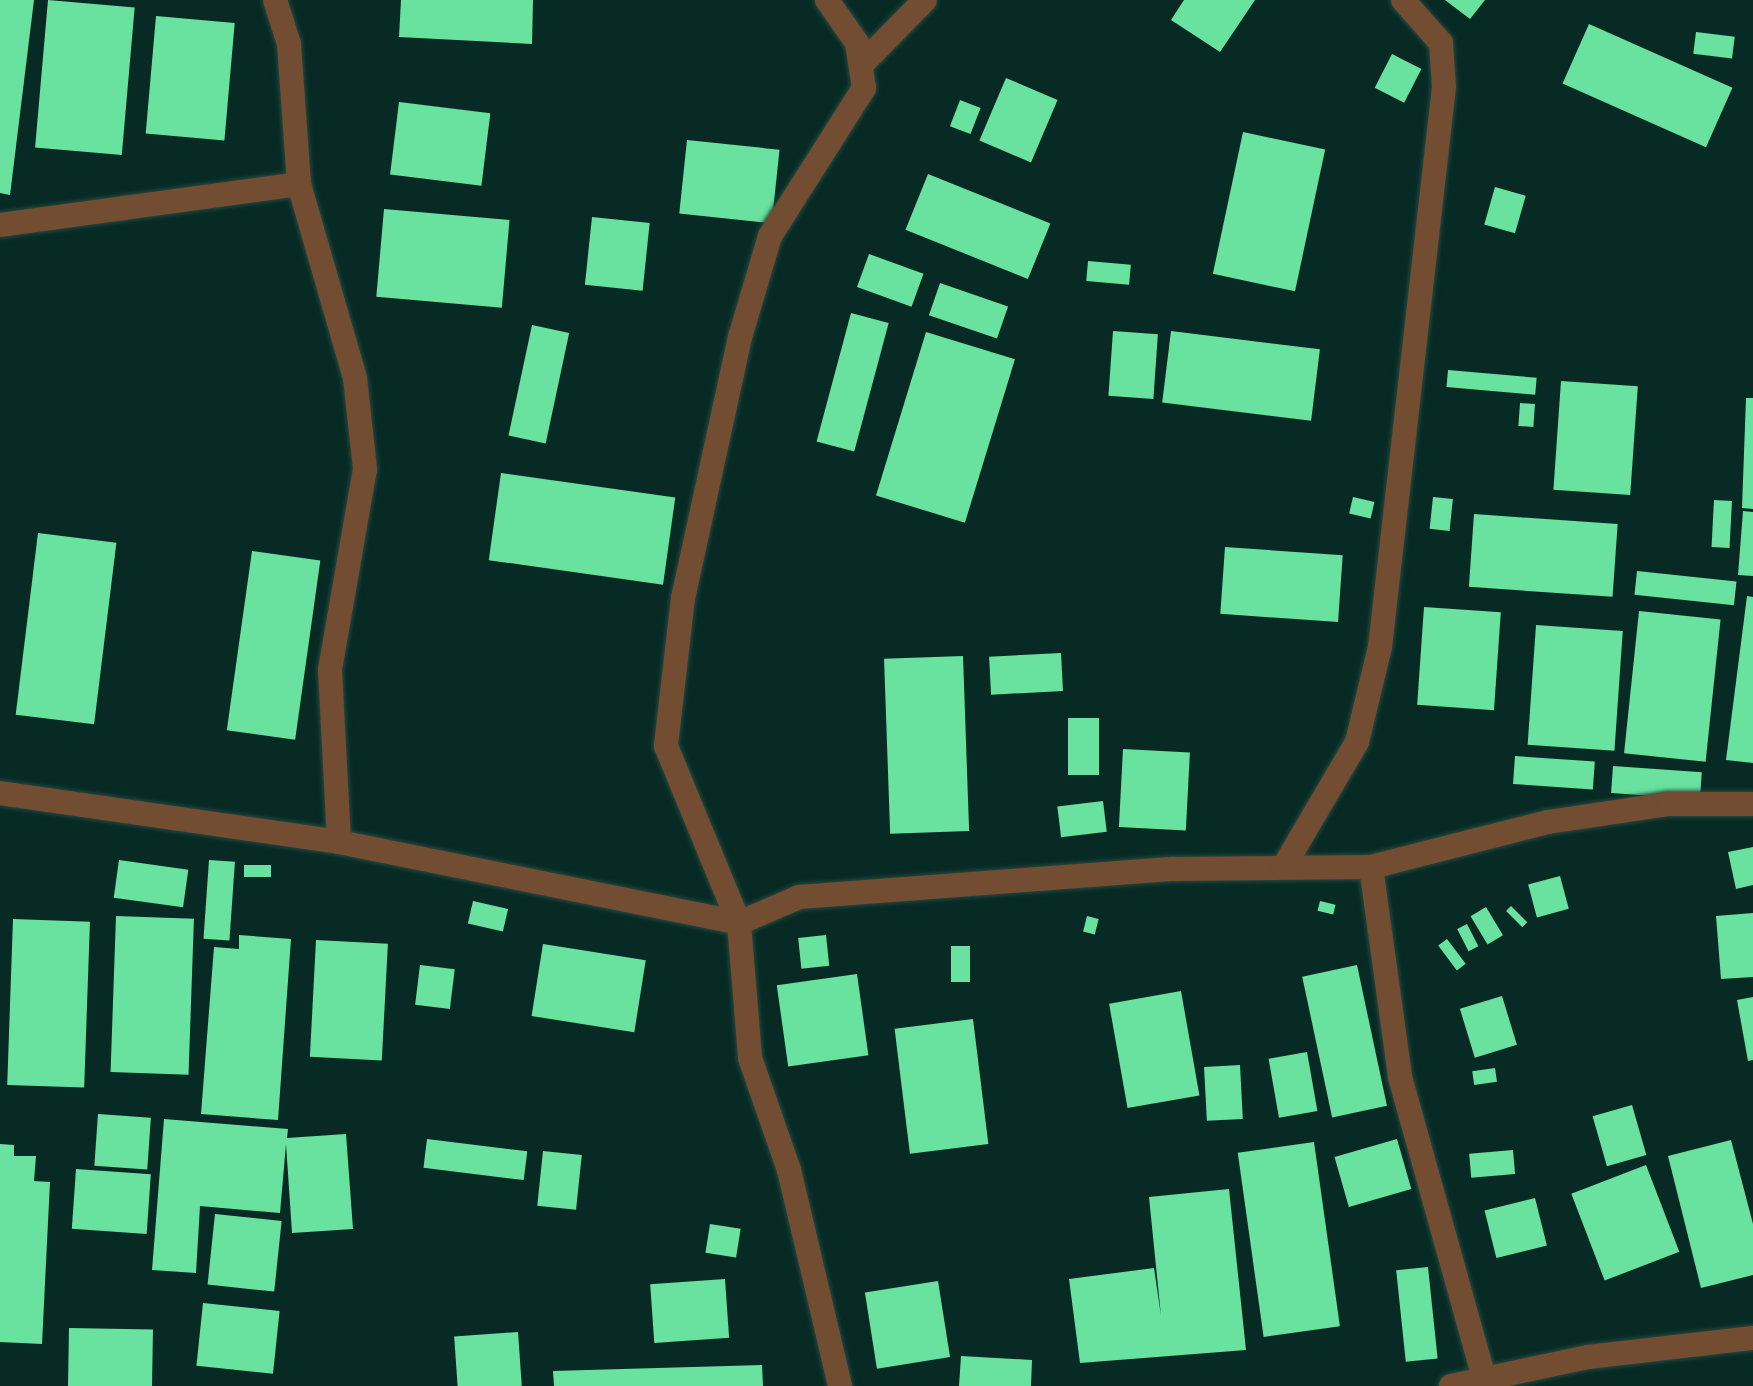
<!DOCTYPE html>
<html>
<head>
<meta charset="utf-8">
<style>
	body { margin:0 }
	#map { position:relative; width:1753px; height:1386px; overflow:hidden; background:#072b24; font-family:Rubik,sans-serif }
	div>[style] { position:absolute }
	.building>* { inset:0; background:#69e19f; transform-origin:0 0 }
	.roads { filter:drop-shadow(0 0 2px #264841) drop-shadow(0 0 2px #264841) }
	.minor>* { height:24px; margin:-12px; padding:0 12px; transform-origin:12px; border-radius:12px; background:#724d31 }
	span { translate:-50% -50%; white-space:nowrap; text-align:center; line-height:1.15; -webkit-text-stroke:8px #072b24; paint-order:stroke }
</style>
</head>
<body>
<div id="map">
	<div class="building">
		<div style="clip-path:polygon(0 0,34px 0,10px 195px,0 193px)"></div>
		<div style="left:48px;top:0;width:87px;height:148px;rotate:5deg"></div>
		<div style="clip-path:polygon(401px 0,533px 0,532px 44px,399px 37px)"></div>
		<div style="clip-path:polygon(1184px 0,1255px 0,1220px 52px,1171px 20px)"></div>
		<div style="clip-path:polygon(1445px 0,1485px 0,1470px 19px)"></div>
		<div style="left:156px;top:16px;width:79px;height:118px;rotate:5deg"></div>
		<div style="left:1589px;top:24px;width:157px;height:65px;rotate:24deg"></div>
		<div style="left:1696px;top:32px;width:39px;height:22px;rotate:7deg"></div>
		<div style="left:1392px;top:54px;width:33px;height:38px;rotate:27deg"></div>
		<div style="left:1006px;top:78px;width:56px;height:68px;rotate:23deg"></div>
		<div style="left:960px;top:100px;width:22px;height:28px;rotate:21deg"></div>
		<div style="left:399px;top:102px;width:92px;height:73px;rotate:7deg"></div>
		<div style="left:1243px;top:132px;width:84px;height:145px;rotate:12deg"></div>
		<div style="left:687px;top:140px;width:93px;height:74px;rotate:6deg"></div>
		<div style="left:928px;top:174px;width:132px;height:60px;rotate:22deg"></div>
		<div style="left:1495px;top:187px;width:32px;height:39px;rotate:16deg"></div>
		<div style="left:384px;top:209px;width:126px;height:88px;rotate:5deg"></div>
		<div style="left:592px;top:217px;width:58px;height:68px;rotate:6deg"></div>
		<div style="left:869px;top:254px;width:58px;height:35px;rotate:20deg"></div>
		<div style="left:1088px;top:261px;width:43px;height:20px;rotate:5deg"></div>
		<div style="left:940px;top:283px;width:72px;height:34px;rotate:19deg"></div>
		<div style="left:851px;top:313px;width:39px;height:133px;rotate:15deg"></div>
		<div style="left:532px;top:325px;width:38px;height:113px;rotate:12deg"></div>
		<div style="left:1113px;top:331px;width:45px;height:65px;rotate:4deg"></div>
		<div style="left:1171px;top:331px;width:150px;height:72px;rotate:7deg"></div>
		<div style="left:926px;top:332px;width:93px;height:171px;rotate:17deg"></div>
		<div style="left:1448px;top:370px;width:89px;height:17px;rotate:5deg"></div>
		<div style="left:1561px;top:381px;width:77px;height:109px;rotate:4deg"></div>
		<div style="clip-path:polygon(1746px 398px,1753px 398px,1753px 509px,1742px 508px)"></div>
		<div style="left:1520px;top:403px;width:15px;height:23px;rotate:4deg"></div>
		<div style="left:501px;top:473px;width:176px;height:88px;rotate:8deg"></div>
		<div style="left:1353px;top:497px;width:22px;height:17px;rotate:13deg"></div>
		<div style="left:1433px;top:497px;width:20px;height:32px;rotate:6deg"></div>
		<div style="left:1714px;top:500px;width:18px;height:47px;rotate:3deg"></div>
		<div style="clip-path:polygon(1743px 511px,1753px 512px,1753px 576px,1738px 575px)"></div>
		<div style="left:1474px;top:514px;width:144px;height:73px;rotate:4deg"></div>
		<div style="left:38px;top:533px;width:79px;height:183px;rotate:7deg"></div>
		<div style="left:1225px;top:547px;width:118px;height:67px;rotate:4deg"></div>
		<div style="left:252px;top:551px;width:69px;height:181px;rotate:8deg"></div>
		<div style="left:1637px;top:571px;width:100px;height:24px;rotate:6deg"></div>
		<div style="clip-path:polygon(1747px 596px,1753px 597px,1753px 763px,1726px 760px)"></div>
		<div style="left:1424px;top:607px;width:77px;height:98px;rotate:4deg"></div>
		<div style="left:1639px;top:611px;width:82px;height:143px;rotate:6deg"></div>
		<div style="left:1536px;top:625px;width:87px;height:120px;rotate:4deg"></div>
		<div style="left:1061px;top:653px;width:38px;height:72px;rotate:87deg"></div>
		<div style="left:963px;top:656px;width:175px;height:79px;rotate:88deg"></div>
		<div style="left:1068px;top:718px;width:31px;height:57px"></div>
		<div style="left:1123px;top:749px;width:67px;height:78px;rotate:3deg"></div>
		<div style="left:1515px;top:756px;width:80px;height:28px;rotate:4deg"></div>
		<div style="left:1613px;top:766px;width:89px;height:27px;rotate:4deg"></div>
		<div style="left:1103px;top:801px;width:31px;height:46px;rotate:83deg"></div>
		<div style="clip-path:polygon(1753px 847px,1753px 885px,1736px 889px,1728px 852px)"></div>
		<div style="left:119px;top:860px;width:70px;height:38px;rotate:8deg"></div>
		<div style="left:209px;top:860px;width:26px;height:79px;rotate:4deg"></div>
		<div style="left:271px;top:865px;width:12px;height:27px;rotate:90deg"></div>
		<div style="left:1560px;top:876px;width:34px;height:33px;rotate:75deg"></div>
		<div style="left:473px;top:901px;width:36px;height:23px;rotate:13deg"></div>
		<div style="left:1320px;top:901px;width:16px;height:10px;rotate:14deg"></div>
		<div style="left:1511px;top:906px;width:23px;height:7px;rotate:45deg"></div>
		<div style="left:1486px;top:907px;width:33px;height:18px;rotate:59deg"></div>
		<div style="clip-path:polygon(1753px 913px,1753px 977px,1721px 979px,1716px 916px)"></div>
		<div style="left:116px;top:916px;width:78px;height:156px;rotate:2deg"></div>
		<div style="left:1087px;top:916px;width:12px;height:16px;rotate:14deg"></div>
		<div style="left:13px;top:919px;width:77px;height:166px;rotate:2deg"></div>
		<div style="left:1467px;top:924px;width:25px;height:11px;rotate:63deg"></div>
		<div style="clip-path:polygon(239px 935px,291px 939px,278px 1120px,201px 1114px,214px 947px,239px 949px)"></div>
		<div style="left:826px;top:935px;width:31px;height:28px;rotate:84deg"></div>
		<div style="left:1447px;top:939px;width:31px;height:11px;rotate:53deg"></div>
		<div style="left:316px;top:940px;width:72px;height:117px;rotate:3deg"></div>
		<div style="left:543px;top:944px;width:104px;height:73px;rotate:9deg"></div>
		<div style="left:951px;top:946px;width:19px;height:36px"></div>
		<div style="left:420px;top:965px;width:35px;height:40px;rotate:7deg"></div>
		<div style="left:1357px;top:965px;width:144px;height:56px;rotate:78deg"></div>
		<div style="left:857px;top:974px;width:82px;height:81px;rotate:82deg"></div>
		<div style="left:1181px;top:991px;width:106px;height:73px;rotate:80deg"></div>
		<div style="left:1502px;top:996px;width:51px;height:44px;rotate:73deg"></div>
		<div style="clip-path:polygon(1753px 997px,1753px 1060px,1748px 1061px,1737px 1000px)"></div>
		<div style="left:973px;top:1019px;width:126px;height:79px;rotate:83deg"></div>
		<div style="left:1307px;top:1052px;width:60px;height:39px;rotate:80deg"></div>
		<div style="left:1240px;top:1065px;width:54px;height:36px;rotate:87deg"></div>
		<div style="left:1495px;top:1068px;width:14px;height:23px;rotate:82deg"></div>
		<div style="left:1632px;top:1105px;width:52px;height:41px;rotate:74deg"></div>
		<div style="left:98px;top:1114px;width:53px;height:52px;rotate:4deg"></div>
		<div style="clip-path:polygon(164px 1119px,288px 1129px,287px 1138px,346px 1134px,353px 1229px,292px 1233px,286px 1144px,280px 1213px,200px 1206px,196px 1273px,152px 1270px)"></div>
		<div style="left:427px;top:1139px;width:101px;height:29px;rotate:7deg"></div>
		<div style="left:1397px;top:1139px;width:52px;height:65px;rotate:74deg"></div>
		<div style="clip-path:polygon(1731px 1140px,1753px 1224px,1753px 1275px,1701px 1288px,1668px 1156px)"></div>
		<div style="left:1314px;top:1142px;width:186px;height:77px;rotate:82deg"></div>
		<div style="clip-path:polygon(0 1144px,14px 1145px,14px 1156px,36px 1156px,34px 1181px,50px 1182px,42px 1344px,0 1342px)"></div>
		<div style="left:1513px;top:1150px;width:24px;height:44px;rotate:85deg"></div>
		<div style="left:543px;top:1151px;width:39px;height:55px;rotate:6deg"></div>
		<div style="left:1646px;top:1165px;width:93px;height:80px;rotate:69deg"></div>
		<div style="left:76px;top:1169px;width:75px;height:60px;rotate:4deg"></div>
		<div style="clip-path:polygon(1229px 1189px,1246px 1350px,1080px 1363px,1069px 1279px,1154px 1268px,1161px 1316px,1149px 1197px)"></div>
		<div style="left:1535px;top:1198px;width:49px;height:52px;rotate:76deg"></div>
		<div style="left:215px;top:1214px;width:67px;height:71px;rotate:6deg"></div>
		<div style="left:710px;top:1224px;width:31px;height:29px;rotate:9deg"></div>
		<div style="left:1428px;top:1267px;width:92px;height:32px;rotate:84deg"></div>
		<div style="left:725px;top:1279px;width:59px;height:75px;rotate:86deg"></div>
		<div style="left:938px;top:1281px;width:77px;height:74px;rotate:81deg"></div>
		<div style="left:203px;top:1303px;width:77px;height:63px;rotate:6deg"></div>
		<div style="left:69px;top:1328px;width:84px;height:58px;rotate:1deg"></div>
		<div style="left:518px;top:1332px;width:54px;height:64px;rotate:86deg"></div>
		<div style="clip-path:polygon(961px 1356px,1032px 1360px,1031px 1386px,959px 1386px)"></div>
		<div style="clip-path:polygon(762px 1365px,763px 1386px,554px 1386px,553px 1371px)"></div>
	</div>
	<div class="roads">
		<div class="minor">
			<div style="left:275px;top:0;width:46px;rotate:72.3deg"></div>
			<div style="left:289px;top:44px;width:140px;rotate:85.9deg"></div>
			<div style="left:299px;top:184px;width:202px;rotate:73.9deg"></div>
			<div style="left:355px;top:378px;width:92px;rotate:83.7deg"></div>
			<div style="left:365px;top:469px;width:204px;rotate:99.9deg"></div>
			<div style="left:330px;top:670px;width:172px;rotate:87deg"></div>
			<div style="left:827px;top:0;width:52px;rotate:55.1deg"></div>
			<div style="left:857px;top:43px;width:46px;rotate:81.2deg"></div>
			<div style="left:864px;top:88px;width:175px;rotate:122.4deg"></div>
			<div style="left:770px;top:236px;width:105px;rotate:106.5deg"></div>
			<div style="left:740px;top:337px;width:267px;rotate:102.3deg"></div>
			<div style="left:683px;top:598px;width:149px;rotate:96.6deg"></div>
			<div style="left:666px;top:746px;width:191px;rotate:67.6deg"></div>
			<div style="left:739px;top:923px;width:135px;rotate:85.3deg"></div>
			<div style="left:750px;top:1058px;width:119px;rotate:70.8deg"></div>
			<div style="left:789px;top:1170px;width:222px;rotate:76.7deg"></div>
			<div style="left:863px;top:63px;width:88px;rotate:-45.5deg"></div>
			<div style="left:0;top:225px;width:302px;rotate:-7.8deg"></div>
			<div style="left:0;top:793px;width:343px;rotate:8.2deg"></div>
			<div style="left:339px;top:842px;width:408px;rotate:11.4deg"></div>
			<div style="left:739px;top:923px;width:65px;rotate:-23.4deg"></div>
			<div style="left:799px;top:897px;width:376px;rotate:-4.3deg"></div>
			<div style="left:1174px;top:869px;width:197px;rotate:-0.6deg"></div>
			<div style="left:1371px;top:867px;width:183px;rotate:-14.3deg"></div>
			<div style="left:1548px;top:822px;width:121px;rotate:-8.5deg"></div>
			<div style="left:1668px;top:804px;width:85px"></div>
			<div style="left:1371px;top:867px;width:212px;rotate:82.1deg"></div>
			<div style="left:1400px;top:1077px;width:321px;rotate:74.4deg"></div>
			<div style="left:1283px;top:868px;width:146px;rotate:-59.6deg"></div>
			<div style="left:1357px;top:742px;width:98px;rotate:-76.4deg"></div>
			<div style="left:1380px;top:647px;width:564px;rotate:-83.48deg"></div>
			<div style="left:1444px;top:87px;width:44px;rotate:-93.9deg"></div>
			<div style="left:1441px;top:43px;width:57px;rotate:-131.5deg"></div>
			<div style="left:1451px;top:1386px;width:140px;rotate:-12deg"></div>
			<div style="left:1588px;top:1357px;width:166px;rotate:-6.6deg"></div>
		</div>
	</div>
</div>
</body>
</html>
